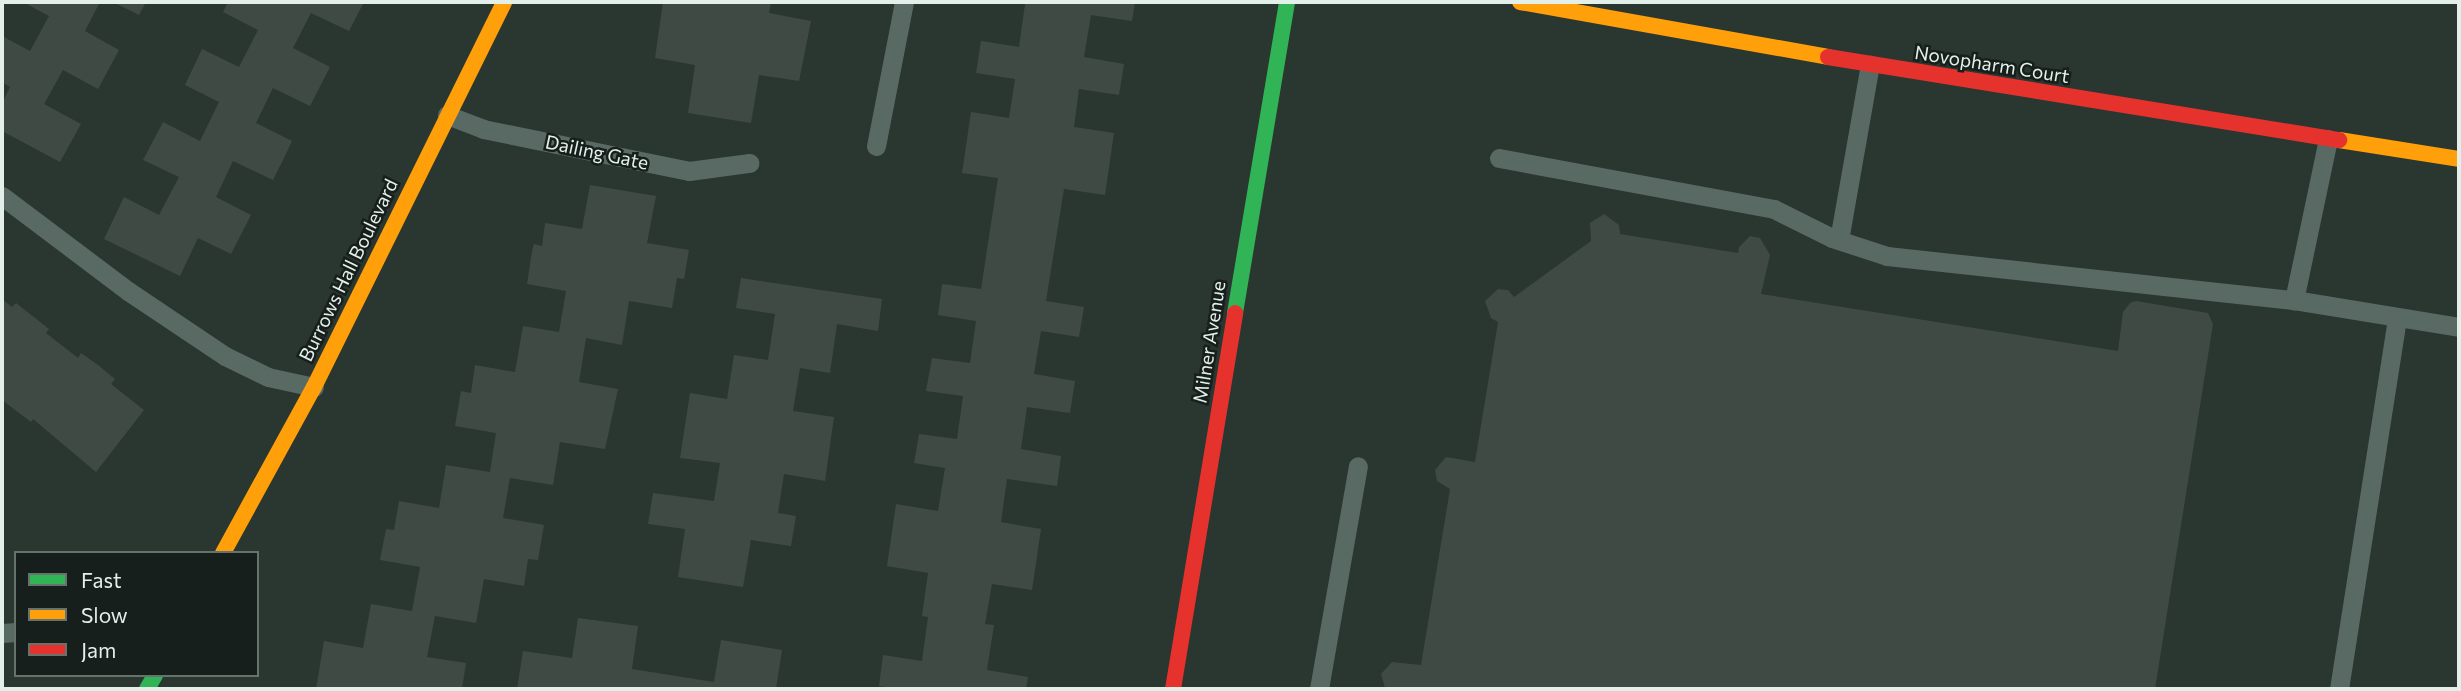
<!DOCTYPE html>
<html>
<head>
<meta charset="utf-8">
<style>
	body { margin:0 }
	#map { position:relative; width:2461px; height:691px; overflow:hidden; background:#2a3630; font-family:Commissioner,sans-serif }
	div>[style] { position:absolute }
	.building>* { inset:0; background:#404a45 }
	.lane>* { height:19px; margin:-9.5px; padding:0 9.5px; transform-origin:9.5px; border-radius:9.5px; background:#586a63 }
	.fast>* { height:16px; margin:-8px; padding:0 8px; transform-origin:8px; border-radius:8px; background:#30b455 }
	.slow>* { height:16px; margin:-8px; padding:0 8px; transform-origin:8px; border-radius:8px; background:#ff9f0a }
	.jam>* { height:16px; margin:-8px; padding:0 8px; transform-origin:8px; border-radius:8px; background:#e5322d }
	span { translate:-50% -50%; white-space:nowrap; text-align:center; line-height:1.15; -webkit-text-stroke:5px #161f1b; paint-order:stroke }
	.street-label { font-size:19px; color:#e3efe9 }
	.frame { position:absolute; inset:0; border:4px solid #e3efe9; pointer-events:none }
	.legend { position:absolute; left:14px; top:551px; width:245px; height:126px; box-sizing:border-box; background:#161f1b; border:2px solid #68726d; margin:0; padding:9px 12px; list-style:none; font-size:21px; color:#e3efe9 }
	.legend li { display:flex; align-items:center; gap:14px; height:35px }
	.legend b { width:35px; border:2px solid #68726d }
</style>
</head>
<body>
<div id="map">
	<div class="building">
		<div style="clip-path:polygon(23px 2px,100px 2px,85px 31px,119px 50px,98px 89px,63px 70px,44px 104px,81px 124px,60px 162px,2px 131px,2px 103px,10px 87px,2px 82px,2px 36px,30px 51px,49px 16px)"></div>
		<div style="clip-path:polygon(113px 2px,146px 2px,139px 15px)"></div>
		<div style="clip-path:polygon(228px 2px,364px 2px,349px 31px,311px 13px,293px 48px,330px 67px,310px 106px,273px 88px,256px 123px,292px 141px,285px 156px,273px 180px,233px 161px,216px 197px,251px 215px,231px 254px,198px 238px,180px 276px,104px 239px,124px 197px,159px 215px,179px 177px,143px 160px,163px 122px,200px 141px,219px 102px,185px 85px,202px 49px,239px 67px,258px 30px,223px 12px)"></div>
		<div style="clip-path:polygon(663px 2px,704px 4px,705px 2px,771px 2px,769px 13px,811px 21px,799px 81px,759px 75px,751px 123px,688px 113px,695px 65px,655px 58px)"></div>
		<div style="clip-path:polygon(1021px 2px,1135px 2px,1132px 21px,1091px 15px,1084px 57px,1124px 64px,1119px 95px,1079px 89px,1074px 127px,1114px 133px,1105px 195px,1064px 189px,1046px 301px,1084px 307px,1079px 337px,1041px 331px,1034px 374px,1075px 381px,1070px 413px,1027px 407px,1021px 449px,1061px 456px,1057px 486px,1007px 479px,1001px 522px,1041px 529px,1032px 590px,992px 584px,985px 624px,994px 625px,987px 670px,1028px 677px,1026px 689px,898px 689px,879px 686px,883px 655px,922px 661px,928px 617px,922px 616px,928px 573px,887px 566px,896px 504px,938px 511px,945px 468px,914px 463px,919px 434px,957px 439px,963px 396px,926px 391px,932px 358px,970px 363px,976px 321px,938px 315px,942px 284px,981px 289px,998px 178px,962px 173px,971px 112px,1009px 118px,1015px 79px,976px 73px,981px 41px,1019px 47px,1025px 4px)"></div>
		<div style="clip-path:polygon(590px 185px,656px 196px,647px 243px,689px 250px,684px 279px,677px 278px,672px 308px,629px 301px,622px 345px,586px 338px,579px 382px,618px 389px,605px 449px,560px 442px,553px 485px,510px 478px,503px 518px,544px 525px,538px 560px,528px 559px,524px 586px,484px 579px,476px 623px,435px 616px,427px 657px,466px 663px,462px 689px,316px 689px,324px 641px,363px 648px,371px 604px,412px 611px,420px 567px,380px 560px,386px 529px,394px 530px,399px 501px,439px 508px,446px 465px,490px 472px,496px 433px,455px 426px,461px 391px,471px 393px,475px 365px,515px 372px,523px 326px,559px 332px,566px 291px,527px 284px,532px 251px,534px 244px,542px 246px,545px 223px,582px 229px)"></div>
		<div style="clip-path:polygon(1604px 214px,1619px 225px,1620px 234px,1738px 253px,1739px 247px,1750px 236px,1760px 238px,1770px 255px,1761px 294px,2118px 351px,2123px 312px,2130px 303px,2136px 301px,2208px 313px,2213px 324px,2155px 689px,1385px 688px,1381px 674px,1392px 662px,1421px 665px,1450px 489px,1437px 481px,1435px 470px,1446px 457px,1475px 462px,1498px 322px,1491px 318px,1485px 301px,1498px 289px,1508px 290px,1514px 297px,1591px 241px,1590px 223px)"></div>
		<div style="clip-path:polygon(741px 278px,882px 299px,878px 331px,837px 324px,830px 373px,800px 368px,793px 411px,834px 417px,825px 481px,784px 474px,778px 513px,796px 516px,791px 546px,751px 540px,743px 587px,678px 577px,685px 529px,648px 524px,653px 493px,714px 501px,720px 463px,680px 458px,690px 393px,727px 399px,734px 355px,768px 360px,775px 314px,736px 308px)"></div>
		<div style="clip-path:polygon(2px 299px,12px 307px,16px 303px,49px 329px,46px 333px,78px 358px,81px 353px,98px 365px,115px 379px,111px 384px,144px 410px,96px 472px,33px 419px,31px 422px,2px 400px)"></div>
		<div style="clip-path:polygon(578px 618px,638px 626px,632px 669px,714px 682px,721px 640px,782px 650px,776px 689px,517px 689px,523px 651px,572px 658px)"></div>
	</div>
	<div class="lane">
		<div style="left:447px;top:115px;width:39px;rotate:21deg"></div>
		<div style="left:483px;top:129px;width:210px;rotate:11.5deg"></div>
		<div style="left:689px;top:171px;width:61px;rotate:-7.6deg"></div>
		<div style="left:2328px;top:139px;width:165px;rotate:101.9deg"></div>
		<div style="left:2294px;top:300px;width:167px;rotate:9.3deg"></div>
		<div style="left:876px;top:146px;width:147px;rotate:-79deg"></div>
		<div style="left:1499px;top:158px;width:280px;rotate:10.5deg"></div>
		<div style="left:1774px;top:209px;width:65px;rotate:26.6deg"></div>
		<div style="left:1832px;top:238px;width:58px;rotate:18.1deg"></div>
		<div style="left:1887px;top:256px;width:409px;rotate:6.2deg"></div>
		<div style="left:2px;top:196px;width:158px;rotate:37deg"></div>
		<div style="left:128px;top:291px;width:117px;rotate:33.8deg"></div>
		<div style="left:225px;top:356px;width:48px;rotate:26deg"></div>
		<div style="left:268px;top:377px;width:47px;rotate:12.3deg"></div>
		<div style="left:1839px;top:240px;width:178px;rotate:-80deg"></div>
		<div style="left:2px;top:633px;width:14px;rotate:-4deg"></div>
		<div style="left:1319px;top:689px;width:226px;rotate:-80.1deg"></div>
		<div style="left:2339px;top:689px;width:376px;rotate:-81.1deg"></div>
	</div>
	<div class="fast">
		<div style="left:1235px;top:313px;width:315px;rotate:-80.5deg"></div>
		<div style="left:147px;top:689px;width:16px;rotate:-60deg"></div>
	</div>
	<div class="slow">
		<div style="left:1520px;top:2px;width:313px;rotate:10.1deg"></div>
		<div style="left:2339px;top:140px;width:121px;rotate:9deg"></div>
		<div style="left:223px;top:553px;width:189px;rotate:-61.3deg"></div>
		<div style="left:314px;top:387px;width:429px;rotate:-63.7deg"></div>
	</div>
	<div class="jam">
		<div style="left:1828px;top:57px;width:518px;rotate:9.23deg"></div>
		<div style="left:1173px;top:689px;width:381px;rotate:-80.6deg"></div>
	</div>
	<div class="street-label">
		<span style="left:1992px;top:64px;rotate:9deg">Novopharm Court</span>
		<span style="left:597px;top:152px;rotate:12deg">Dailing Gate</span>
		<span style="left:348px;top:270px;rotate:-64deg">Burrows Hall Boulevard</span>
		<span style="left:1209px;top:342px;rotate:-81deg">Milner Avenue</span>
	</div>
	<div class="frame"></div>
	<ul class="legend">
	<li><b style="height:9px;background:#30b455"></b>Fast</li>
	<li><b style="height:9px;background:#ff9f0a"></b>Slow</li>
	<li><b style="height:9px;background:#e5322d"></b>Jam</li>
	</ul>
</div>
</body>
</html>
